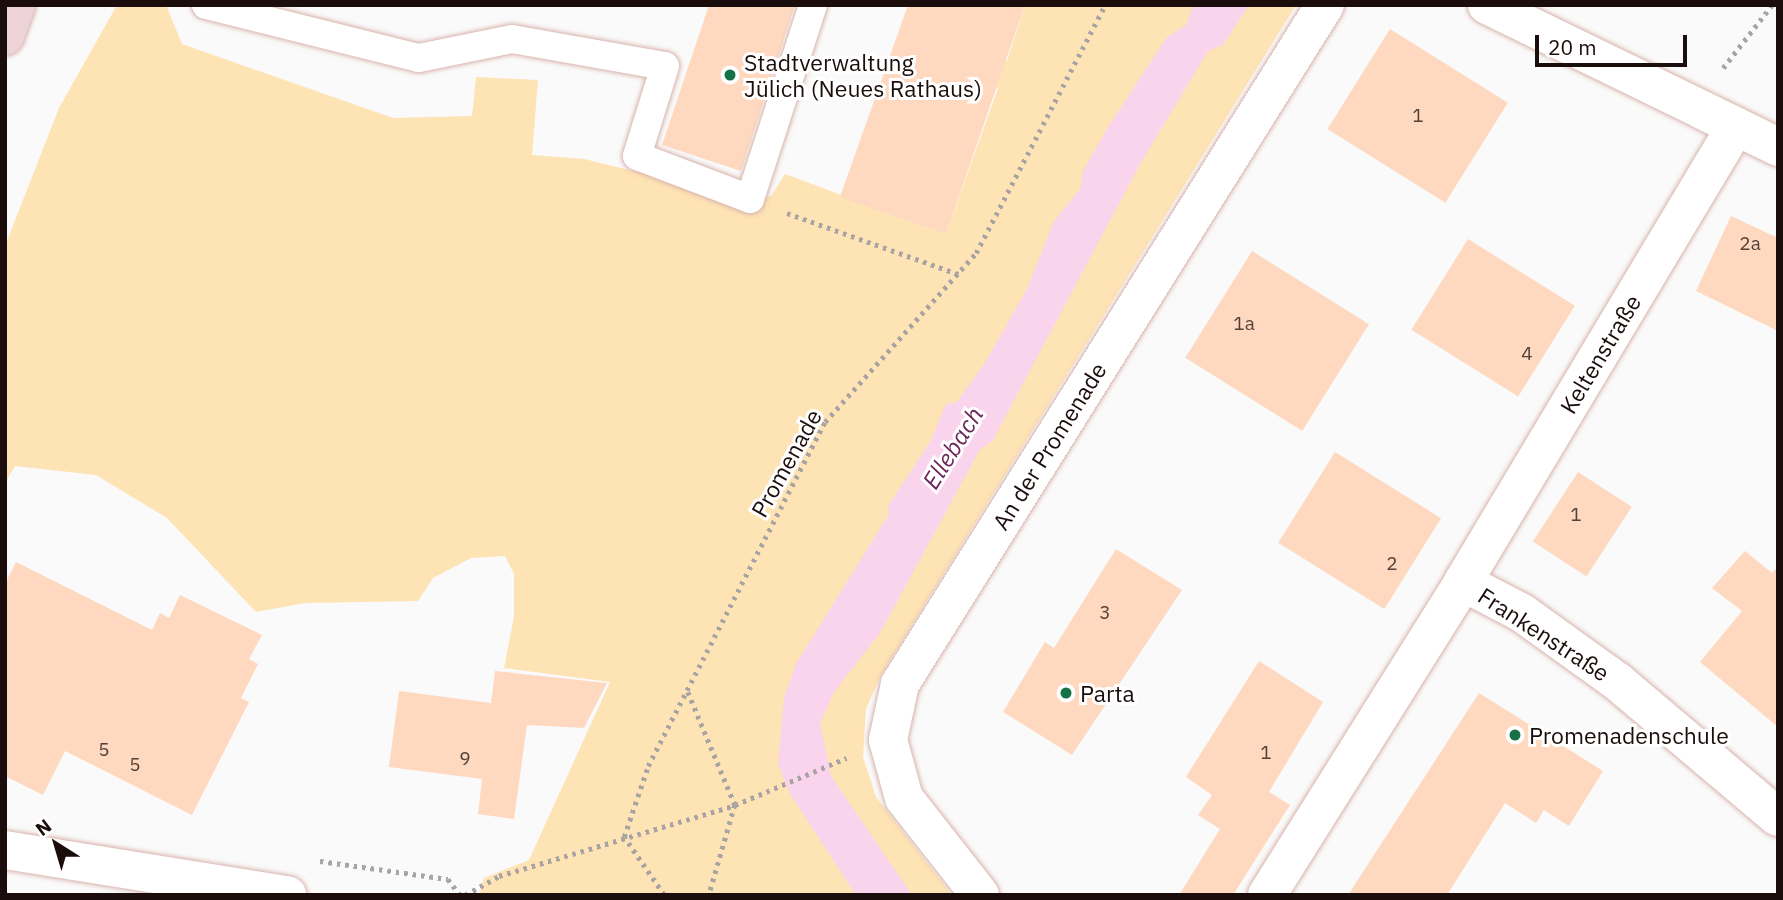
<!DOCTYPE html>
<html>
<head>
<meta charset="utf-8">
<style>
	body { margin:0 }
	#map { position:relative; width:1783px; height:900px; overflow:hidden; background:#fafafa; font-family:"IBM Plex Sans",sans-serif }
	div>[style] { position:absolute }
	.green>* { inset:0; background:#fee3b4 }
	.water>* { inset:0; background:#fad3ec }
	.building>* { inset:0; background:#fed9c0; transform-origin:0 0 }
	.path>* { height:4.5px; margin-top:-2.25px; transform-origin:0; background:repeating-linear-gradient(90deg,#a9a4a3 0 3.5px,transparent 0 8.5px) }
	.roads { filter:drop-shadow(0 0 2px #d8b3ac) drop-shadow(0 0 2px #d8b3ac) }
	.lane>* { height:28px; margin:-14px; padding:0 14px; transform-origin:14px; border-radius:14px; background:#fff }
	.street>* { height:38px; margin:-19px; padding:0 19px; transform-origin:19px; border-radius:19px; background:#fff }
	.secondary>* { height:38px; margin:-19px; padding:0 19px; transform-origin:19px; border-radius:19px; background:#edd2d8 }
	.dots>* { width:19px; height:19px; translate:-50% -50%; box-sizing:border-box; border:4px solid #fff; border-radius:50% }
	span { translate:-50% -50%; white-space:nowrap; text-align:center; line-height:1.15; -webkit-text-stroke:6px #fff; paint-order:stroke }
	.number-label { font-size:19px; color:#534038 }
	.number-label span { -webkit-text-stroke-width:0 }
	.poi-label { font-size:23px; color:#1a0d0b }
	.left { translate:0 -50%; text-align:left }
	.street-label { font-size:23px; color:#1a0d0b }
	.water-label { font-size:24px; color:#6d265a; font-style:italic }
	.frame { position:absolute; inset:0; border:7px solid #1a0d0b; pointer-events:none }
	.north { position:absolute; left:21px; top:809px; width:70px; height:70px; -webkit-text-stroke:5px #fff; paint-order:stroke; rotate:323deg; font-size:19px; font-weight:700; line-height:28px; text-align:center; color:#1a0d0b }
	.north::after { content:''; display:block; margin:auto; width:24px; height:32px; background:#1a0d0b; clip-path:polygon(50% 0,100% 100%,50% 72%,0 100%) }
	.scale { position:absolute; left:1535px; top:35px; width:152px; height:32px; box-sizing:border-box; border:4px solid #1a0d0b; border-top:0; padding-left:9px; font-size:21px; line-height:24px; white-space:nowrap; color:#1a0d0b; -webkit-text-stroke:5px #fff; paint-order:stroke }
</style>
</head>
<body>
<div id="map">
	<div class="green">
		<div style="clip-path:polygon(117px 5px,166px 5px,182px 44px,393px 118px,472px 116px,476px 77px,538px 80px,532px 155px,584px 159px,750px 199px,771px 196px,785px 174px,946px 234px,998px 88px,965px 75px,972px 50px,1007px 61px,1025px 5px,1296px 5px,881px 675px,866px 709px,863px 757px,876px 797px,952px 895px,479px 895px,484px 878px,529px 860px,610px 682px,504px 668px,514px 617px,514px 574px,505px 556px,471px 558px,433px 578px,418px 601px,305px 603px,256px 612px,167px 518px,96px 475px,15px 466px,5px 483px,5px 246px,59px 108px)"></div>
	</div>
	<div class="water">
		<div style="clip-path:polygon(1193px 5px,1249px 5px,1223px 45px,1208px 51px,1139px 166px,993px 440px,979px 451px,880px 633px,834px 692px,820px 723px,831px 776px,912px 895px,856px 895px,790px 794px,778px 764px,784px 698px,796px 664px,889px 514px,888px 506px,930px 442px,946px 404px,957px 402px,986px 361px,1027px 289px,1054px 221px,1080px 189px,1083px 171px,1107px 129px,1166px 38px,1187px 24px)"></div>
	</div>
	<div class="building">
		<div style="clip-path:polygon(709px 5px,795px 5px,741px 171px,662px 145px)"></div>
		<div style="clip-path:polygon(908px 5px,1025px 5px,946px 234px,840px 197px)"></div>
		<div style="left:1390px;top:29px;width:139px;height:118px;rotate:32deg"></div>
		<div style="clip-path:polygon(1731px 216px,1778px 238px,1778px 331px,1696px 291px)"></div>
		<div style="left:1468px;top:239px;width:126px;height:107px;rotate:32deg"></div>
		<div style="left:1252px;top:251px;width:138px;height:126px;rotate:32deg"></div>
		<div style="left:1335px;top:452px;width:125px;height:107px;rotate:32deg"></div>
		<div style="left:1578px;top:472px;width:64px;height:83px;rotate:33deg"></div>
		<div style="clip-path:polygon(1116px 549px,1182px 590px,1072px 755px,1003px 712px,1045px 642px,1054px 648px)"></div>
		<div style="clip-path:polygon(1745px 551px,1772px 573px,1778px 566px,1778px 727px,1700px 662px,1742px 611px,1712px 588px)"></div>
		<div style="clip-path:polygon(16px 562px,152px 630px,160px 613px,169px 618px,180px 595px,262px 635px,249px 659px,258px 664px,241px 698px,249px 702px,192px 815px,65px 751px,43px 795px,5px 776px,5px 584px)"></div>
		<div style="clip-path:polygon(1259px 661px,1323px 702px,1269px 792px,1290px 805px,1233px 895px,1179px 895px,1220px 829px,1198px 815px,1212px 795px,1186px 777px)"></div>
		<div style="clip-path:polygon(495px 671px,607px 683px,584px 728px,527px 725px,514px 819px,478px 814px,482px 779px,389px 767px,399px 691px,491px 703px)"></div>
		<div style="clip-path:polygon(1479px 693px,1603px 771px,1569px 826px,1544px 810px,1536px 823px,1505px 803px,1447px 895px,1348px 895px)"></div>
	</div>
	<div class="path">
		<div style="left:1723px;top:68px;width:80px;rotate:-52.1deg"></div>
		<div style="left:787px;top:213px;width:185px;rotate:19.6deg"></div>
		<div style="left:688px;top:692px;width:122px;rotate:67.4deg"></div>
		<div style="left:735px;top:805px;width:94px;rotate:106.1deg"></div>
		<div style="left:320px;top:861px;width:129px;rotate:8deg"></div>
		<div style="left:448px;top:879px;width:20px;rotate:53deg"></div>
		<div style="left:465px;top:895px;width:39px;rotate:-29deg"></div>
		<div style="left:499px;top:876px;width:246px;rotate:-16.7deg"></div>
		<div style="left:735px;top:805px;width:121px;rotate:-22.9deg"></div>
		<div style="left:664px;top:895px;width:70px;rotate:-124.6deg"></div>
		<div style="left:624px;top:837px;width:75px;rotate:-71.3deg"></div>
		<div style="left:648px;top:766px;width:387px;rotate:-62.8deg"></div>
		<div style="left:825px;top:422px;width:227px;rotate:-48.2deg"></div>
		<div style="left:976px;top:253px;width:280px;rotate:-62.5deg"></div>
	</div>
	<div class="roads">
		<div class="lane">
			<div style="left:206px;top:5px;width:219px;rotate:14deg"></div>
			<div style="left:419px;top:58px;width:95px;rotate:-11.5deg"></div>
			<div style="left:512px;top:39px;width:155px;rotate:10deg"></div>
			<div style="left:665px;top:66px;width:94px;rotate:107.3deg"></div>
			<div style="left:637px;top:156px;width:121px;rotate:20.8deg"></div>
			<div style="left:750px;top:199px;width:204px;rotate:-72deg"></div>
		</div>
		<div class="street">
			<div style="left:1487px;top:5px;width:324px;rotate:26deg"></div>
			<div style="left:1463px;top:582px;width:531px;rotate:-59.09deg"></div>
			<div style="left:5px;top:850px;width:286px;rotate:9.1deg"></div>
			<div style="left:980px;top:895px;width:123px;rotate:-128.1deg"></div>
			<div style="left:904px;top:798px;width:60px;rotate:-105.4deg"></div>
			<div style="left:888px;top:740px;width:57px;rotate:-77.9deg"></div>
			<div style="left:900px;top:684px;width:801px;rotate:-57.96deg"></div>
			<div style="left:1267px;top:895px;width:369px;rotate:-57.9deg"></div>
			<div style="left:1463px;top:582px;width:67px;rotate:27.7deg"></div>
			<div style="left:1522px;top:613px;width:118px;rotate:35.7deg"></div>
			<div style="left:1618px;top:682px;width:209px;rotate:40.2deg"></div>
		</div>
		<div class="secondary">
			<div style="left:5px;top:36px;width:33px;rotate:-70deg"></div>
		</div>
	</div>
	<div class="dots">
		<div style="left:730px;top:75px;background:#167246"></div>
		<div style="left:1066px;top:693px;background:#167246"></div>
		<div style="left:1515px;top:735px;background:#167246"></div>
	</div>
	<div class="number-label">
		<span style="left:1418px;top:116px">1</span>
		<span style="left:1750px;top:244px">2a</span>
		<span style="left:1244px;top:324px">1a</span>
		<span style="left:1527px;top:354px">4</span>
		<span style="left:1576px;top:515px">1</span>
		<span style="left:1392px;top:564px">2</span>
		<span style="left:1105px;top:613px">3</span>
		<span style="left:104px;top:750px">5</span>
		<span style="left:1266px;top:753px">1</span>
		<span style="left:465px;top:759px">9</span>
		<span style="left:135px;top:765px">5</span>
	</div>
	<div class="poi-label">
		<span class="left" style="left:744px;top:75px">Stadtverwaltung<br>Jülich (Neues Rathaus)</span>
		<span class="left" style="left:1080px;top:693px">Parta</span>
		<span class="left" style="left:1529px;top:735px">Promenadenschule</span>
	</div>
	<div class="street-label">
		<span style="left:1600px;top:354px;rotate:-59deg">Keltenstraße</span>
		<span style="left:1049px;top:446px;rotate:-58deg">An der Promenade</span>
		<span style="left:786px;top:463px;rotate:-61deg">Promenade</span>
		<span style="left:1544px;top:634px;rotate:33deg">Frankenstraße</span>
	</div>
	<div class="water-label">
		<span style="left:953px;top:448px;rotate:-58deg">Ellebach</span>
	</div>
	<div class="frame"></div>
	<div class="north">N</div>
	<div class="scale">20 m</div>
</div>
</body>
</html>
